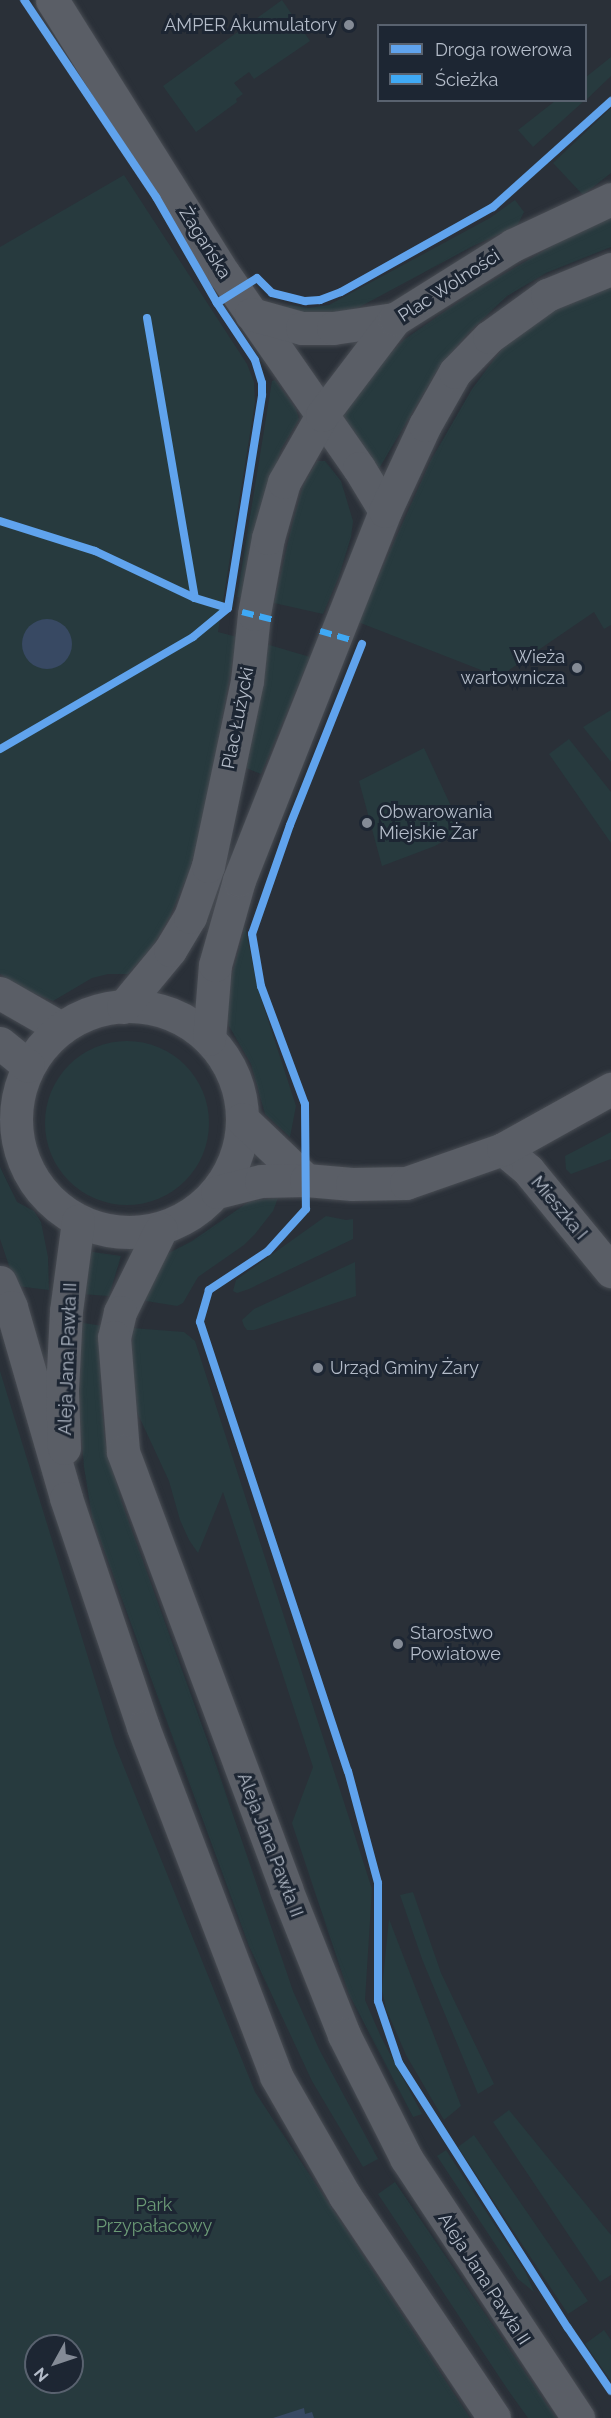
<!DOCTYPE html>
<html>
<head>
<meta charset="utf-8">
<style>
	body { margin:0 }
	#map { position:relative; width:611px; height:2418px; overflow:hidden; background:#2a3038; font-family:Raleway,sans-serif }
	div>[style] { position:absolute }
	.green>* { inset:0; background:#273a3e }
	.round { border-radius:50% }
	.water>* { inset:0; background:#384963 }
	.roads { filter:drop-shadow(0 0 2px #484c53) drop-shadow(0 0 2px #484c53) }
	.minor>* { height:33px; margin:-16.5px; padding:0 16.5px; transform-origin:16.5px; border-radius:16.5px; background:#5a5e66 }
	.minor>.ring { margin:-16.5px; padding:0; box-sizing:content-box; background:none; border:33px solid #5a5e66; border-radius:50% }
	.quiet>* { height:6px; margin-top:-3px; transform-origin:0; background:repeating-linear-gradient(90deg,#3fa9f5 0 12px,transparent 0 18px) }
	.cycleway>* { height:8px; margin:-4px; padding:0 4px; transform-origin:4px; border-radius:4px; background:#60a3ed }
	.dots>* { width:16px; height:16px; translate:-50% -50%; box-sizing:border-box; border:3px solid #1d2633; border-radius:50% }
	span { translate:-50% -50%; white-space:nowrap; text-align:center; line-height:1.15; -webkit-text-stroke:6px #1d2633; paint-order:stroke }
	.poi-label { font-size:18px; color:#b4bcc9 }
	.right { translate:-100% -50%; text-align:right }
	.left { translate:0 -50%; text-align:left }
	.street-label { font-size:18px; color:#b4bcc9 }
	.park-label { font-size:18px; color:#6b9a76 }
	.legend { position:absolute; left:377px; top:24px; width:210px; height:78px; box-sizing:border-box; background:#1d2633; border:2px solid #59626f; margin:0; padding:8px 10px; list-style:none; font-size:18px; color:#b4bcc9 }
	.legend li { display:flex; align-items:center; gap:12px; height:30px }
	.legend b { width:30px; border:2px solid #59626f }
	.north { position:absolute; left:24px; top:2334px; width:60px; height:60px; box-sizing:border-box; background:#1d2633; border:2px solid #59626f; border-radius:50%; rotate:230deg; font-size:16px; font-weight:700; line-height:24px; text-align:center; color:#b4bcc9 }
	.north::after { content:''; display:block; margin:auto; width:21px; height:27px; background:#848b96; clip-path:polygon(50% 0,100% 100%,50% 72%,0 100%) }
</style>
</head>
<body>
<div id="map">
	<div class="green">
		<div style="clip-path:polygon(282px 0,310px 41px,254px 79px,249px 72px,234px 83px,243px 94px,236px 99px,237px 102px,196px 132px,163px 86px)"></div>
		<div style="clip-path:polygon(611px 57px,611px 76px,586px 100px,586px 77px)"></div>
		<div style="clip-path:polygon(585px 100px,533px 147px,518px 130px,555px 101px)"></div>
		<div style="clip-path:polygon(611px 108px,611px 173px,583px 195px,553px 163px)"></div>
		<div style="clip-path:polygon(124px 175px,247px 364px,254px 382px,255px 402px,218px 632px,237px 637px,202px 829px,188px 874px,170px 916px,152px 947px,128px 974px,108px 974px,92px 978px,53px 1001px,18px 987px,0 974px,0 247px)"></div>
		<div style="clip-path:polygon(515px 200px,524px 212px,517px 226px,473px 246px,352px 311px,320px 317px,280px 308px,291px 305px,308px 308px,329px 305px,490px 218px)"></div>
		<div style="clip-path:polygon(611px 218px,611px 247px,546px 273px,507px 296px,469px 332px,439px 367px,377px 472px,341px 418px,381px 363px,405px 339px,470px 294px,569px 236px)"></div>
		<div style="clip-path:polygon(611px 282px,611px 625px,604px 629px,594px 612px,499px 677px,358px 622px,431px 460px,472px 389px,510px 338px,585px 291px)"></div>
		<div style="clip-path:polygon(275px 380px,296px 409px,299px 419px,281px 449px,269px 487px,246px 599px,237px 597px,272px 381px)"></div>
		<div style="clip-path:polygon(317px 461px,325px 461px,341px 481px,353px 521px,351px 537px,339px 576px,323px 614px,274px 603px,293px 521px,303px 486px)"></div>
		<div style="clip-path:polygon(266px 644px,310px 657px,261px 774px,246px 768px)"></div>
		<div style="clip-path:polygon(611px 710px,611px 762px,583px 727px)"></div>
		<div style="clip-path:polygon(569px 739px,611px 792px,611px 843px,549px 754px)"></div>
		<div style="clip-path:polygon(424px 748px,462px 830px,435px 846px,382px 866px,359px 781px)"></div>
		<div style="clip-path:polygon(245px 926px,257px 986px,296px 1106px,290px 1137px,265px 1114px,251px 1064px,229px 1026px,226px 1007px,228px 990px)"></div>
		<div class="round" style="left:45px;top:1041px;width:164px;height:164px"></div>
		<div style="clip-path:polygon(611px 1132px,611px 1159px,571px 1174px,566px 1169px,565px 1156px)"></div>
		<div style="clip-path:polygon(0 1167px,17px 1202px,34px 1211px,41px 1222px,48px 1257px,49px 1290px,16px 1286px,0 1239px)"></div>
		<div style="clip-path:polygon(278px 1198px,273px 1211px,255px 1234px,244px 1245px,198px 1277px,183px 1303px,177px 1306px,140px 1300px,165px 1255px,192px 1241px,250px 1201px)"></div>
		<div style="clip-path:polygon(326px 1216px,346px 1220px,353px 1219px,353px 1239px,249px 1289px,237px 1293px,233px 1291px,236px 1280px)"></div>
		<div style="clip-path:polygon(86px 1251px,121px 1256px,109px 1296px,80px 1294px)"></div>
		<div style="clip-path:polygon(355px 1262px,356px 1296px,254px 1330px,247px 1330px,244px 1326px,242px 1320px,254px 1309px)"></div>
		<div style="clip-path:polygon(77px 1322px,103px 1326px,100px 1387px,105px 1441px,122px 1503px,213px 1756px,293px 1991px,319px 2049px,378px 2159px,363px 2167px,312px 2081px,249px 1946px,92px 1517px,84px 1467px,78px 1396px)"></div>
		<div style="clip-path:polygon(132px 1328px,184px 1332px,195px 1341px,372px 1889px,365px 2000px,381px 2037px,422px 2114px,413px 2117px,349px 1994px,292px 1823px,313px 1767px,223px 1492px,198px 1553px,189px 1540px,180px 1520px,169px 1481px,130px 1397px)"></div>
		<div style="clip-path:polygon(evenodd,0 1371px,115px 1745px,255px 2092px,470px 2418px,0 2418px,0 1371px,36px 2346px,72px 2346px,72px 2382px,36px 2382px,36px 2346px)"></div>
		<div style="clip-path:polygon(413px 1892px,441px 1973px,494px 2084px,478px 2094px,422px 1959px,400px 1895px)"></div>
		<div style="clip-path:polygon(389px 1919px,461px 2106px,444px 2120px,406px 2055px,386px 2009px,382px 1989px)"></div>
		<div style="clip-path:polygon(509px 2110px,611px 2235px,611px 2275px,600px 2282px,493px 2122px)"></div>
		<div style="clip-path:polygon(474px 2135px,588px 2301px,568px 2314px,458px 2147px)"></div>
		<div style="clip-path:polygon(446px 2150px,526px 2273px,534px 2292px,518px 2279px,437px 2156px)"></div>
		<div style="clip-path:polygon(395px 2182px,556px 2418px,528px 2418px,508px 2390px,378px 2194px)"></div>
		<div style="clip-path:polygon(604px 2330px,611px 2340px,611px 2381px,585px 2344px)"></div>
	</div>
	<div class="water">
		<div class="round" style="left:22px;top:619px;width:50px;height:50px"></div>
		<div style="clip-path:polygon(304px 2408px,305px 2414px,312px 2412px,314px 2418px,273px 2418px)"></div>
	</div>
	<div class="roads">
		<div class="minor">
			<div style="left:52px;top:0;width:324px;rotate:57.9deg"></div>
			<div style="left:224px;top:274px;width:236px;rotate:55.2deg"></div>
			<div style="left:359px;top:468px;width:50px;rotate:58.8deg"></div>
			<div style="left:251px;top:314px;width:53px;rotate:15.4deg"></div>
			<div style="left:302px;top:328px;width:31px"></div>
			<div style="left:333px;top:328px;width:63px;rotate:-8.3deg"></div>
			<div style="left:0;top:993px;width:70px;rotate:29.8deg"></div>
			<div class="ring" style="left:16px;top:1006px;width:193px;height:193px"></div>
			<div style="left:123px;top:1007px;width:74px;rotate:-50.5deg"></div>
			<div style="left:170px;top:950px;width:39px;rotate:-59deg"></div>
			<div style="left:190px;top:917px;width:54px;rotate:-70.6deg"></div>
			<div style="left:208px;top:866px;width:189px;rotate:-78.1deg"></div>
			<div style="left:247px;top:681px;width:67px;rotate:-84deg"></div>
			<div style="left:254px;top:614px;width:77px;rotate:-79.6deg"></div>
			<div style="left:268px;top:538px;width:58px;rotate:-74.1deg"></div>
			<div style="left:284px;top:482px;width:77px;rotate:-60.4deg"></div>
			<div style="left:322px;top:415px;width:121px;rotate:-52.8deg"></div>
			<div style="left:395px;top:319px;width:139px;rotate:-32.1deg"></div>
			<div style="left:513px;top:245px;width:108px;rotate:-25.1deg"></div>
			<div style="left:209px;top:1039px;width:74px;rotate:-85.4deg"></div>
			<div style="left:215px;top:965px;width:88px;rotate:-74.2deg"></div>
			<div style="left:239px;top:880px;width:397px;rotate:-68.4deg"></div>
			<div style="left:385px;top:511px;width:95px;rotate:-65.1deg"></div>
			<div style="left:425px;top:425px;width:61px;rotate:-60.5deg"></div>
			<div style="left:455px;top:372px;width:49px;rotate:-45.8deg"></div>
			<div style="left:489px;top:337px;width:72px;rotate:-35.9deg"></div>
			<div style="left:547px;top:295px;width:69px;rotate:-22.1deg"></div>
			<div style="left:0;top:1043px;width:36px;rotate:39deg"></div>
			<div style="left:242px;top:1119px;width:88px;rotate:43.6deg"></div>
			<div style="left:503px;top:1149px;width:33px;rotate:40deg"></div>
			<div style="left:528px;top:1170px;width:131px;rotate:50.6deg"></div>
			<div style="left:217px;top:1192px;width:45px;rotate:-14deg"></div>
			<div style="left:261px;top:1181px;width:45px;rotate:-1.3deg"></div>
			<div style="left:306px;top:1180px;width:46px;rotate:5deg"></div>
			<div style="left:352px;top:1184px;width:54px;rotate:-1.1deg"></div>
			<div style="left:406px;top:1183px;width:103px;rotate:-19.3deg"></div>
			<div style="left:503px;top:1149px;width:124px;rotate:-29.1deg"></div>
			<div style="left:161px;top:1229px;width:93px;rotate:116.3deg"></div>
			<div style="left:120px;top:1312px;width:26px;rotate:103deg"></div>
			<div style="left:114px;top:1337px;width:115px;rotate:85.5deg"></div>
			<div style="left:123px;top:1452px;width:466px;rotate:69.5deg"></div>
			<div style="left:286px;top:1889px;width:157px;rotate:68.3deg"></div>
			<div style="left:344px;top:2035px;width:138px;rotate:63.2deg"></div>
			<div style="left:406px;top:2158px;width:312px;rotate:56.5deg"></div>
			<div style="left:0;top:1282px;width:27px;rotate:66deg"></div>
			<div style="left:11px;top:1307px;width:199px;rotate:73.9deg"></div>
			<div style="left:66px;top:1498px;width:242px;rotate:71.4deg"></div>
			<div style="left:143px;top:1727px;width:373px;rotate:69.1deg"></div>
			<div style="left:276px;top:2076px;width:138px;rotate:60.1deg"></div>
			<div style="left:345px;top:2196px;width:267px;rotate:56.1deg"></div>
			<div style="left:64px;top:1448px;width:58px;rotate:-92deg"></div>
			<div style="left:62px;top:1390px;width:79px;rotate:-87.1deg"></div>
			<div style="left:66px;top:1311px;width:91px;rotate:-82.4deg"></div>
		</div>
	</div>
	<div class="quiet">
		<div style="left:242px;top:612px;width:33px;rotate:14deg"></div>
		<div style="left:320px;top:631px;width:32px;rotate:16deg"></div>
	</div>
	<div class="cycleway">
		<div style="left:217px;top:303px;width:47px;rotate:-32deg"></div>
		<div style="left:257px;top:278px;width:21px;rotate:45deg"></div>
		<div style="left:272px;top:293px;width:34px;rotate:14deg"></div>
		<div style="left:305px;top:301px;width:15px;rotate:-4deg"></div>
		<div style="left:320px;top:300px;width:22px;rotate:-21deg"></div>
		<div style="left:341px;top:292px;width:174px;rotate:-29.2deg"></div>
		<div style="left:493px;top:207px;width:159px;rotate:-41.9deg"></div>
		<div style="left:147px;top:318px;width:284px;rotate:80.3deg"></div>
		<div style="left:0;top:521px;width:100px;rotate:17.5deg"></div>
		<div style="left:95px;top:551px;width:110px;rotate:25.2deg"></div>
		<div style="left:195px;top:598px;width:34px;rotate:17deg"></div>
		<div style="left:362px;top:644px;width:195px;rotate:111.7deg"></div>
		<div style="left:290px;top:825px;width:115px;rotate:109.2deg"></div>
		<div style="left:252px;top:934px;width:53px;rotate:80.2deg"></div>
		<div style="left:261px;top:986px;width:126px;rotate:69.6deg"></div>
		<div style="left:305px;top:1104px;width:105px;rotate:89.5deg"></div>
		<div style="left:306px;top:1209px;width:57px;rotate:132.1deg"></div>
		<div style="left:268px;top:1251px;width:71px;rotate:146.5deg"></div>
		<div style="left:209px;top:1290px;width:33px;rotate:106deg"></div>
		<div style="left:200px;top:1322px;width:473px;rotate:71.8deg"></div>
		<div style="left:348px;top:1771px;width:116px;rotate:75deg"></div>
		<div style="left:378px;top:1883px;width:118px;rotate:90deg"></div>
		<div style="left:378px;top:2001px;width:65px;rotate:71.3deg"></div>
		<div style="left:399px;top:2063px;width:314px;rotate:57.5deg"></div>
		<div style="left:568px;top:2328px;width:76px;rotate:55.7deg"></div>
		<div style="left:0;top:749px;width:223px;rotate:-30.1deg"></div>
		<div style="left:193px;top:637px;width:45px;rotate:-39.6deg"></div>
		<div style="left:228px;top:608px;width:216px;rotate:-80.9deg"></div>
		<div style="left:262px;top:395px;width:12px;rotate:-90deg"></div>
		<div style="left:262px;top:383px;width:24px;rotate:-107deg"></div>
		<div style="left:255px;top:360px;width:69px;rotate:-123.7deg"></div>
		<div style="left:217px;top:303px;width:122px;rotate:-119.9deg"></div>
		<div style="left:156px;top:197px;width:237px;rotate:-123.8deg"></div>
	</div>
	<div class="dots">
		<div style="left:349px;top:25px;background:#848b96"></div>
		<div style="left:577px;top:668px;background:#848b96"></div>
		<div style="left:367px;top:823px;background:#848b96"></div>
		<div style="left:318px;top:1368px;background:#848b96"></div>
		<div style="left:398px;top:1644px;background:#848b96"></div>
	</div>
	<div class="poi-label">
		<span class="right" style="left:337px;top:25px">AMPER Akumulatory</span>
		<span class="right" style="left:565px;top:668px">Wieża<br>wartownicza</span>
		<span class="left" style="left:379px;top:823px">Obwarowania<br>Miejskie Żar</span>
		<span class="left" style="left:330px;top:1368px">Urząd Gminy Żary</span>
		<span class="left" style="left:410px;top:1644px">Starostwo<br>Powiatowe</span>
	</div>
	<div class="street-label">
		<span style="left:205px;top:243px;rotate:58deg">Żagańska</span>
		<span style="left:449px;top:286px;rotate:-33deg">Plac Wolności</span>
		<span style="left:238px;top:718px;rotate:-79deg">Plac Łużycki</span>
		<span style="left:559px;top:1208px;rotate:50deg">Mieszka I</span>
		<span style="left:68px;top:1359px;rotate:-88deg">Aleja Jana Pawła II</span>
		<span style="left:270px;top:1845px;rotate:69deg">Aleja Jana Pawła II</span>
		<span style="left:484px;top:2279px;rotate:57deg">Aleja Jana Pawła II</span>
	</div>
	<div class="park-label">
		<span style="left:154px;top:2216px">Park<br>Przypałacowy</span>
	</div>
	<ul class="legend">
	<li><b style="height:8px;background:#60a3ed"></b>Droga rowerowa</li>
	<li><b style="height:8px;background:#3fa9f5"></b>Ścieżka</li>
	</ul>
	<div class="north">N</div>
</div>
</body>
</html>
